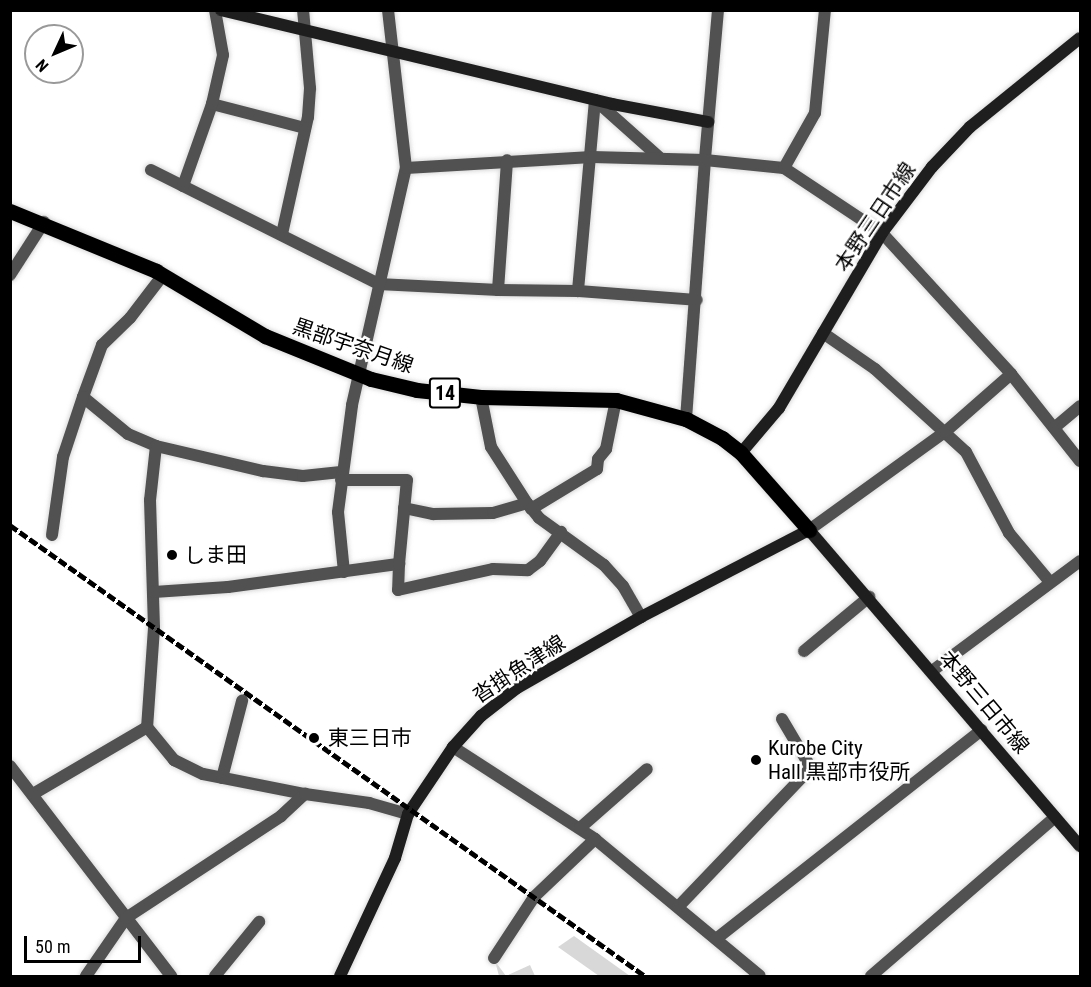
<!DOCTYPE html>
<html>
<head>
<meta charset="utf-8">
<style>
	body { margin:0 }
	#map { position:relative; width:1091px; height:987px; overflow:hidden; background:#fff; font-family:"Roboto Condensed","Noto Sans JP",sans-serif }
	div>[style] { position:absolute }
	.green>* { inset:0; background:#d8d8d8 }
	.roads { filter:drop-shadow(0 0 2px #dbdbdb) drop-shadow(0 0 2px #dbdbdb) }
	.street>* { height:12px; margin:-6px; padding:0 6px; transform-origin:6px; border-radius:6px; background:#515151 }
	.secondary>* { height:12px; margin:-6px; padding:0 6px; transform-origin:6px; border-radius:6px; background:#1e1e1e }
	.primary>* { height:15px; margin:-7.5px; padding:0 7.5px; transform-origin:7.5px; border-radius:7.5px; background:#000 }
	.rail>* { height:4.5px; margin-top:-2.25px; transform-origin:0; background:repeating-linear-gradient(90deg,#000 0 9px,transparent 0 12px) }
	.dots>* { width:16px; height:16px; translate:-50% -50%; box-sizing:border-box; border:3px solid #fff; border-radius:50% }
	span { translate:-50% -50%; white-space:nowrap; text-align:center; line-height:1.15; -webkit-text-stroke:5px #fff; paint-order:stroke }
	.shield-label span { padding:2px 4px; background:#fff; border:2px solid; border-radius:4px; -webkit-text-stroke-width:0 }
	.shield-label { font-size:20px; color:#000; font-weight:700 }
	.street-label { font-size:21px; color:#000 }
	.poi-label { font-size:21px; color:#000 }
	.left { translate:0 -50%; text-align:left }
	.frame { position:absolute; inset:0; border:12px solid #000; pointer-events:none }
	.north { position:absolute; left:24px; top:24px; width:60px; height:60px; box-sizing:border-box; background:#fff; border:2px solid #999; border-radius:50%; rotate:226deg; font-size:16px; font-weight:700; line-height:24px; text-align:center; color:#000 }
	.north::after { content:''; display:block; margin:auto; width:21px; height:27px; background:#000; clip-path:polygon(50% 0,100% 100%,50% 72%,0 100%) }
	.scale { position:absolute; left:24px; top:936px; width:117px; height:27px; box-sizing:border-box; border:3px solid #000; border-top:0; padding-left:8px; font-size:18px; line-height:21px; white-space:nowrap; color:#000; -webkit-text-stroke:4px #fff; paint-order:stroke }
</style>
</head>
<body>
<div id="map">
	<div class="green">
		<div style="clip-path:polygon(574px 936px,630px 976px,599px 976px,558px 947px)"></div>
		<div style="clip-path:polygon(495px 961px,506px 976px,530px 965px,535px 976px,499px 976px)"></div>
	</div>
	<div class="roads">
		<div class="street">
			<div style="left:718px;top:10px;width:151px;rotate:95deg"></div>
			<div style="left:705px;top:160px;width:79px;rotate:5.8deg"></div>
			<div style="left:784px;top:168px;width:118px;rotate:33.6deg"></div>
			<div style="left:882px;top:233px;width:191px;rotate:47.5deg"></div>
			<div style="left:1011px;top:374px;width:111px;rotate:51.6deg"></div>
			<div style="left:595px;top:100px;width:192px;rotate:95.1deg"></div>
			<div style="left:578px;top:291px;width:119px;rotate:4.3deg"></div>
			<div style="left:595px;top:100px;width:86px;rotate:41.7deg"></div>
			<div style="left:212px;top:104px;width:96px;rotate:14.5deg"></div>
			<div style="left:406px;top:168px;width:186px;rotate:-3.4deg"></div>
			<div style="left:592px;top:157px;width:113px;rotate:1.5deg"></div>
			<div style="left:705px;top:160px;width:260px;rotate:94.2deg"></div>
			<div style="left:784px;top:168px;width:63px;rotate:-60.6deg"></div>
			<div style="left:815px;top:113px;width:103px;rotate:-84.5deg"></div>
			<div style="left:151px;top:170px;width:255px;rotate:26.6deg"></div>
			<div style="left:379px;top:284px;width:119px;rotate:2.9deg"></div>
			<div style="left:498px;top:290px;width:130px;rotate:-86deg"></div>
			<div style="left:183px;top:186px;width:87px;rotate:-70.5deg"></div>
			<div style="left:212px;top:104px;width:50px;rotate:-77.3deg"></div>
			<div style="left:223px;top:55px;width:46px;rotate:-100.1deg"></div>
			<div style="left:282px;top:234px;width:120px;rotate:-77.5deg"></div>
			<div style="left:308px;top:117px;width:29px;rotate:-86deg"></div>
			<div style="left:310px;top:88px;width:78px;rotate:-95.1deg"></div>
			<div style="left:10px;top:275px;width:63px;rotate:-57.3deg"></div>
			<div style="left:163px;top:275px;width:54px;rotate:127.5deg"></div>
			<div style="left:130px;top:318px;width:39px;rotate:136deg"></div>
			<div style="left:102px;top:345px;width:55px;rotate:110.1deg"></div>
			<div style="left:83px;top:397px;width:58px;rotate:39.4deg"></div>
			<div style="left:128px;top:434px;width:30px;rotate:23deg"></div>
			<div style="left:156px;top:446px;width:110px;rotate:13.2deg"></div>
			<div style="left:263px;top:471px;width:40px;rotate:7.1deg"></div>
			<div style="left:303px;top:476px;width:38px;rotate:-6deg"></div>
			<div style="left:498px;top:290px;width:80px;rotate:0.7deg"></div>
			<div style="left:823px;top:333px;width:63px;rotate:34.7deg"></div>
			<div style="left:875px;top:369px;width:123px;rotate:42.4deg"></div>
			<div style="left:966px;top:452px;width:92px;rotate:62deg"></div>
			<div style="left:1009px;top:533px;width:64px;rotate:50.1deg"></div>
			<div style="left:481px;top:397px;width:51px;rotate:78.7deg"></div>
			<div style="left:491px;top:447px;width:67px;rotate:57.3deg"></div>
			<div style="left:527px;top:503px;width:19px;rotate:51deg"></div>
			<div style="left:539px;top:518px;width:80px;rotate:35.9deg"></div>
			<div style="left:604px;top:565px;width:28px;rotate:48deg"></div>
			<div style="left:623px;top:586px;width:36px;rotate:60deg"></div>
			<div style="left:1054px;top:428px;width:34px;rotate:-40deg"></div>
			<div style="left:156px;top:446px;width:54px;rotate:96.3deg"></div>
			<div style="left:150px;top:500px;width:128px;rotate:88.2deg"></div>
			<div style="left:154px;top:628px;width:99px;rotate:94deg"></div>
			<div style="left:147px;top:727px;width:43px;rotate:50.7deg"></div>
			<div style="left:174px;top:760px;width:32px;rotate:26deg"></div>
			<div style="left:203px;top:774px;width:104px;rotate:11.1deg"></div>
			<div style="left:404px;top:508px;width:30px;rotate:12deg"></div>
			<div style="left:433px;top:514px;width:60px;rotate:-1deg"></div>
			<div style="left:493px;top:513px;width:35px;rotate:-16deg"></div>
			<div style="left:531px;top:509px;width:77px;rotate:-31.2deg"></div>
			<div style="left:597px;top:469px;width:10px;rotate:-84deg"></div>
			<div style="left:598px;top:459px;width:13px;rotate:-51deg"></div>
			<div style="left:606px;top:449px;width:50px;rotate:-78.5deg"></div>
			<div style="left:809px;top:530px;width:168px;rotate:-35.8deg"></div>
			<div style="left:945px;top:432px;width:88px;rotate:-41.3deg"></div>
			<div style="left:52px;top:535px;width:79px;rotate:-82deg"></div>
			<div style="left:63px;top:457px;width:63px;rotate:-71.6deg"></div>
			<div style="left:399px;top:564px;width:26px;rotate:92deg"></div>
			<div style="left:398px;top:590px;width:97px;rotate:-12.5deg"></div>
			<div style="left:493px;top:569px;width:35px;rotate:2deg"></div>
			<div style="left:528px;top:570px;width:15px;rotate:-37deg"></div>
			<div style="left:540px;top:561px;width:36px;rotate:-54deg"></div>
			<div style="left:344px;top:572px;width:60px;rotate:-95.7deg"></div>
			<div style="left:338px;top:512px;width:108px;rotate:-82.5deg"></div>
			<div style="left:352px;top:405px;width:243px;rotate:-77.2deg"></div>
			<div style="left:406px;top:168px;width:159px;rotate:-96.5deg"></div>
			<div style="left:154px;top:592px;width:74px;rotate:-3.9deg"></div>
			<div style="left:228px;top:587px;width:173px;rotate:-7.7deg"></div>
			<div style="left:399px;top:564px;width:84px;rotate:-84.6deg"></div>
			<div style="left:407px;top:480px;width:66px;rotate:180deg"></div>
			<div style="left:804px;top:651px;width:85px;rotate:-39.7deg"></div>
			<div style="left:932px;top:671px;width:184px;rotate:-36.6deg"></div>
			<div style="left:453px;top:747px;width:169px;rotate:32.9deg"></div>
			<div style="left:595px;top:839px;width:214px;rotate:39.7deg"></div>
			<div style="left:10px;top:766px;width:265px;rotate:52.5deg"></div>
			<div style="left:222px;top:778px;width:80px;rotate:-75.4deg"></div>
			<div style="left:33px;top:794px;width:132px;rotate:-30.4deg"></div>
			<div style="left:580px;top:828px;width:89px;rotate:-41.4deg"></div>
			<div style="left:678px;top:907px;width:192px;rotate:-46.3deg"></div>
			<div style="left:811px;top:768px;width:57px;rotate:-120.6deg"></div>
			<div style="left:716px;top:939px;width:338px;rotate:-38.2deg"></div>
			<div style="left:494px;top:958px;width:73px;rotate:-56.7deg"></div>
			<div style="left:534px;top:897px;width:84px;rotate:-43.6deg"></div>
			<div style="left:86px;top:976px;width:70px;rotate:-55.4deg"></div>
			<div style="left:126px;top:918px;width:186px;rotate:-33.3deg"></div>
			<div style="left:281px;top:816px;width:33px;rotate:-43deg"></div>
			<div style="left:305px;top:794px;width:65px;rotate:8deg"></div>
			<div style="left:369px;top:803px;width:41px;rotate:15.8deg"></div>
			<div style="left:215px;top:976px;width:70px;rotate:-50.8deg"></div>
			<div style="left:871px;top:976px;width:243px;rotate:-40.8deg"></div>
		</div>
		<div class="secondary">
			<div style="left:221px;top:10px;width:402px;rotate:13.5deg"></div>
			<div style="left:612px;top:104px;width:98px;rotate:10.6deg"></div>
			<div style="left:741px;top:453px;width:59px;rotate:-49.8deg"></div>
			<div style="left:779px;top:408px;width:203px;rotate:-59.5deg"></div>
			<div style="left:882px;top:233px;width:83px;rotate:-52.9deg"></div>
			<div style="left:932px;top:167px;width:55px;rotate:-46.5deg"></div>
			<div style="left:970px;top:127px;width:141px;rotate:-39deg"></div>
			<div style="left:340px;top:976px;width:130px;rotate:-65deg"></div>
			<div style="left:395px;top:858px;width:46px;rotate:-73.5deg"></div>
			<div style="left:408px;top:814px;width:81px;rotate:-56.1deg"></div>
			<div style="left:453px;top:747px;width:42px;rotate:-47.9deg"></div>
			<div style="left:481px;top:716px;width:46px;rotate:-37.9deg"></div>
			<div style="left:517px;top:688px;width:143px;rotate:-29.8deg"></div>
			<div style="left:641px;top:617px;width:189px;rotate:-27.4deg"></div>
			<div style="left:809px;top:530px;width:416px;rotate:49.4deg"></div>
		</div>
		<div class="primary">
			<div style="left:10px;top:211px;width:158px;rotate:22.3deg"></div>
			<div style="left:156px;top:271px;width:127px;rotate:30.8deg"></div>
			<div style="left:265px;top:336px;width:114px;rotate:22.1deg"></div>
			<div style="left:371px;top:379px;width:47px;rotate:13.4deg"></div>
			<div style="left:417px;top:390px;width:64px;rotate:6.2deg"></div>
			<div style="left:481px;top:397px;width:135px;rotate:1.3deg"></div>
			<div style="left:616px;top:400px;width:73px;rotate:15.2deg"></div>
			<div style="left:686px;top:419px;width:41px;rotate:27.8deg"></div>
			<div style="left:722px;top:438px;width:24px;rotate:38deg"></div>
			<div style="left:741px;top:453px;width:103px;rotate:48.6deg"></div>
		</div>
	</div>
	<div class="rail">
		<div style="left:10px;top:525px;width:779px;rotate:35.38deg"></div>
	</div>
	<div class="dots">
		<div style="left:172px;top:555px;background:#000"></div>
		<div style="left:314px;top:738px;background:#000"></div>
		<div style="left:756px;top:760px;background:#000"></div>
	</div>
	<div class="shield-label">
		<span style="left:445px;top:393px">14</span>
	</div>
	<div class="street-label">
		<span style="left:875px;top:217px;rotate:-56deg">本野三日市線</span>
		<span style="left:353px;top:346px;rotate:19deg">黒部宇奈月線</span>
		<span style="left:519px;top:669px;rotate:-33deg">沓掛魚津線</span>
		<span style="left:984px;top:702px;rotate:50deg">本野三日市線</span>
	</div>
	<div class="poi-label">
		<span class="left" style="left:184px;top:555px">しま田</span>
		<span class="left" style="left:328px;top:738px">東三日市</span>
		<span class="left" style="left:768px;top:760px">Kurobe City<br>Hall 黒部市役所</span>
	</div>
	<div class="frame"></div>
	<div class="north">N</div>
	<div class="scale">50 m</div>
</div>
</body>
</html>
